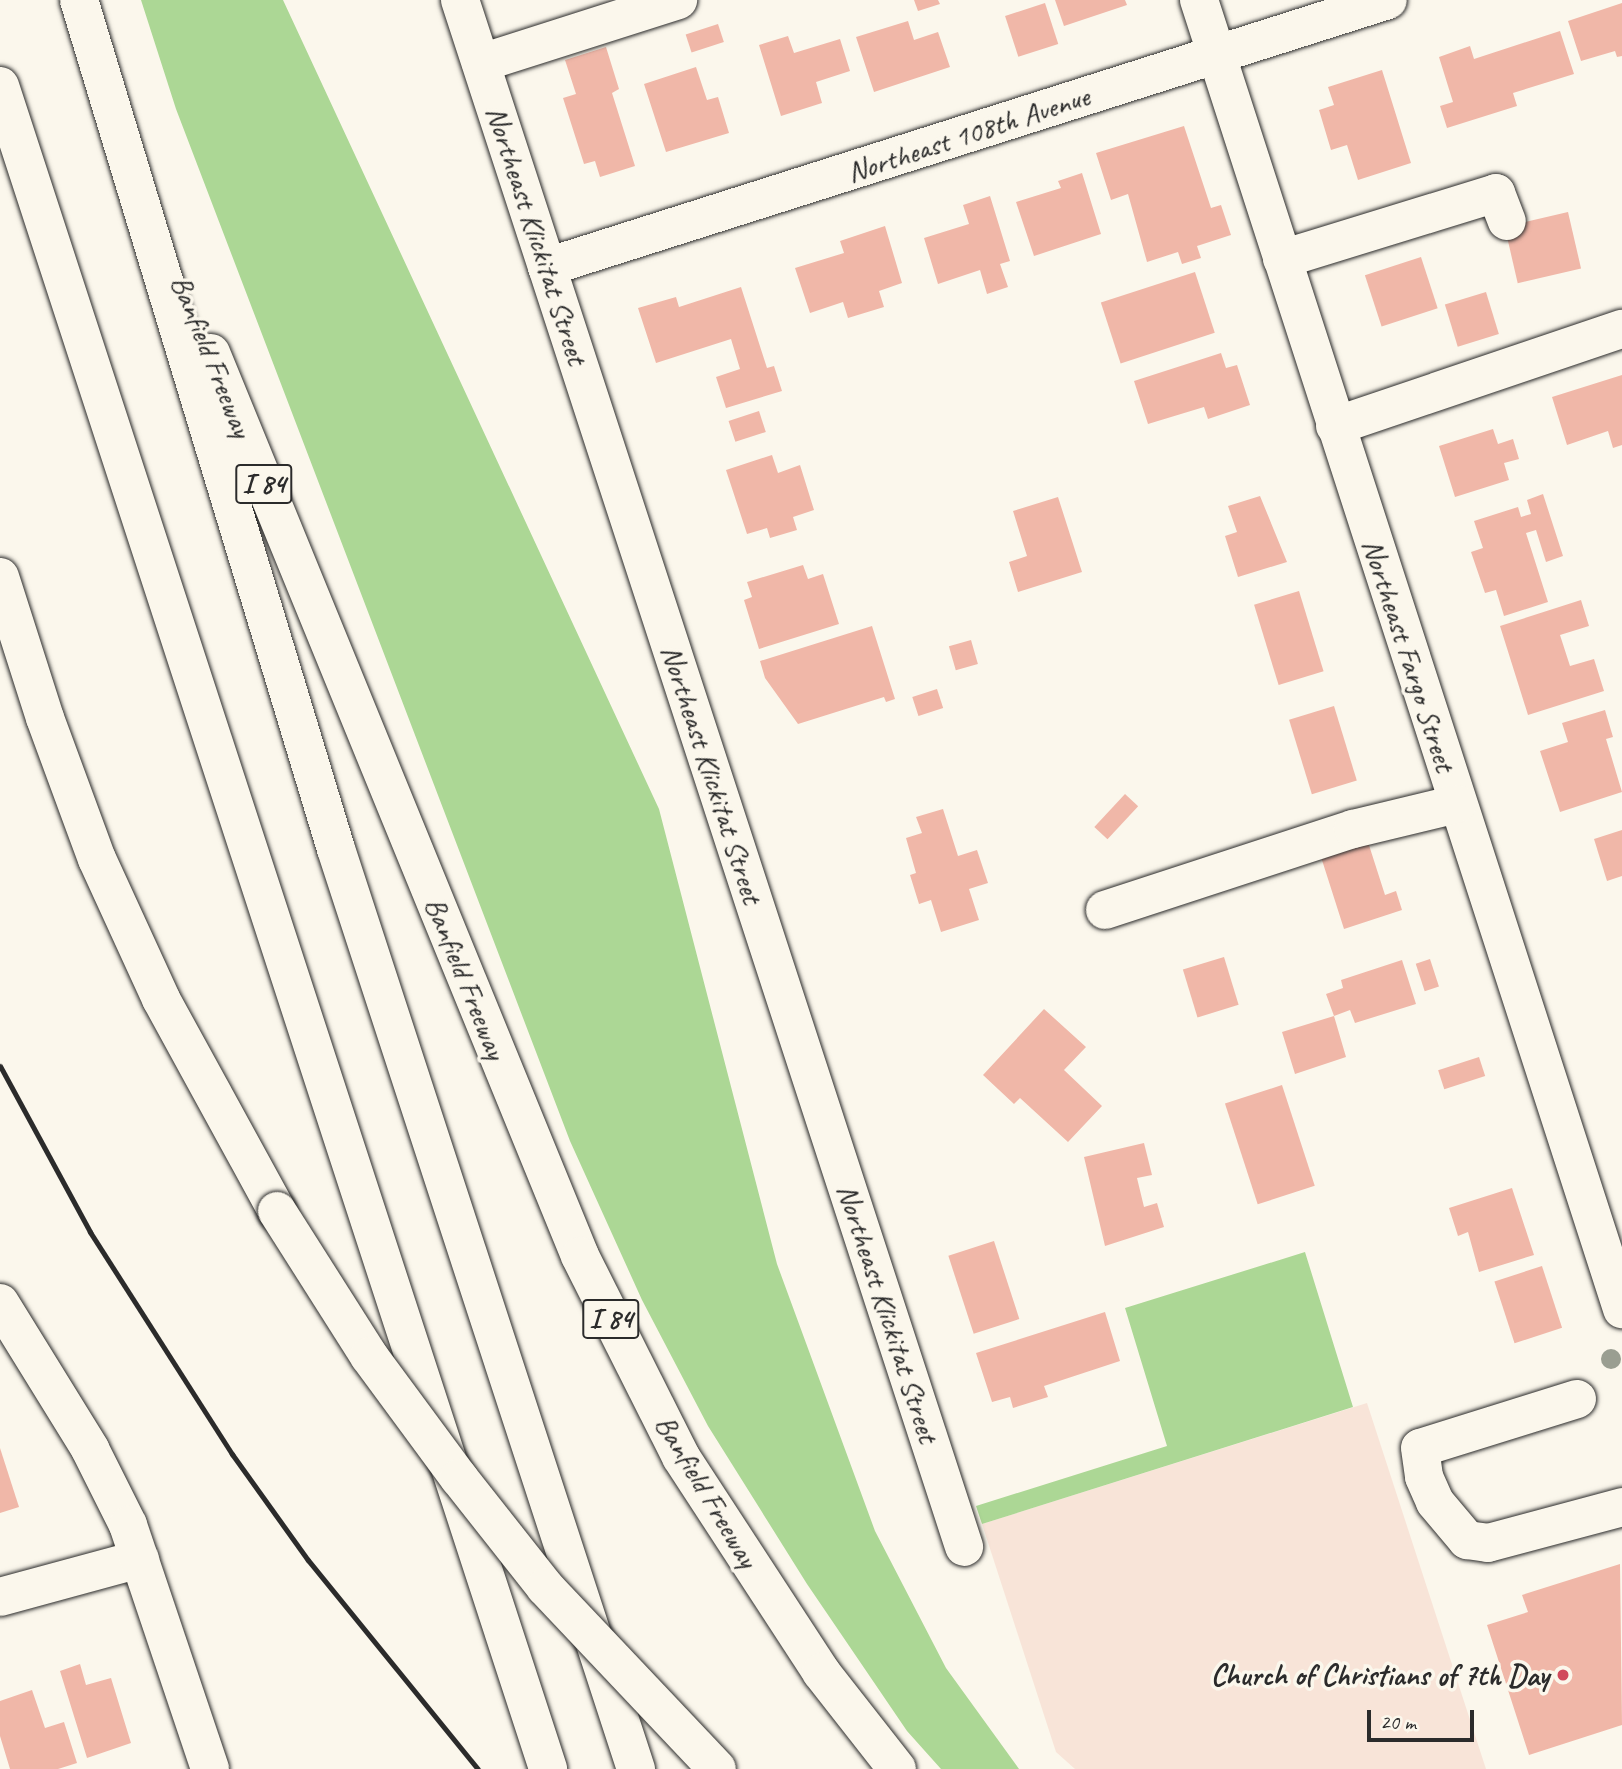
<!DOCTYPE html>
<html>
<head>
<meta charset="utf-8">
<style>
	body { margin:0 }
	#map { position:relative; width:1622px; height:1769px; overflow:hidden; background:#fbf7ec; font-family:Caveat,sans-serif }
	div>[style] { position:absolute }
	.built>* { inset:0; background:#f8e4d8 }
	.green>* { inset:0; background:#acd795 }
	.building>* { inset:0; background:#f0b7a8; transform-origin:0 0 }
	.roads { filter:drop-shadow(0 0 2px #2b2b2b) drop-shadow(0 0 2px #2b2b2b) }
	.minor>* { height:38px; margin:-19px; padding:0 19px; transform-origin:19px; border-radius:19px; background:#fbf7ec }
	.major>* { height:38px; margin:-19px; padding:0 19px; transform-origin:19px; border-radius:19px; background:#fbf7ec }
	.highway>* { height:38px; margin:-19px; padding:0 19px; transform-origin:19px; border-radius:19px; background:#fbf7ec }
	.rail>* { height:5px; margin:-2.5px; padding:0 2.5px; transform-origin:2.5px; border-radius:2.5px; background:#2b2b2b }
	.bridges { filter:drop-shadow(0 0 2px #2b2b2b) drop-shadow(0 0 2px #2b2b2b) }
	.highway-bridge>* { height:38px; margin:-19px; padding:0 19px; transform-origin:19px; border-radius:19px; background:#fbf7ec }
	.trees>* { width:20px; height:20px; margin:-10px; border-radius:50%; background:#9a9e91 }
	.dots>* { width:19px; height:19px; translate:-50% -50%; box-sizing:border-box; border:4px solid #fbf7ec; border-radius:50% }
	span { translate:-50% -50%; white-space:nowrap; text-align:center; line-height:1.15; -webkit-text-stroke:7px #fbf7ec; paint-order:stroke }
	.shield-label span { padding:2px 5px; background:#fbf7ec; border:2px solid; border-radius:5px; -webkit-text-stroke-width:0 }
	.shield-label { font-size:28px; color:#2b2b2b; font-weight:700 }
	.street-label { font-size:30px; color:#2b2b2b }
	.poi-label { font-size:30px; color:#2b2b2b; font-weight:700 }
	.right { translate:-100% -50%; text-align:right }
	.scale { position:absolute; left:1367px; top:1710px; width:107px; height:32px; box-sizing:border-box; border:4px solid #2b2b2b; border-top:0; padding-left:9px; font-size:21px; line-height:24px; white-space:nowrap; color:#2b2b2b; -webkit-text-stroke:5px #fbf7ec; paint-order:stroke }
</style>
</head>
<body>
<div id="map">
	<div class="built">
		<div style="clip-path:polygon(1367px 1403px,1486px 1769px,1075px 1769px,1056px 1752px,982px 1524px)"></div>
	</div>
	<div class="green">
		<div style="clip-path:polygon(141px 0,283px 0,659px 809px,777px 1264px,875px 1531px,946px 1668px,1019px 1769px,941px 1769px,907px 1731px,807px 1584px,708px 1426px,642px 1300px,570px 1141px,176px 109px)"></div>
		<div style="clip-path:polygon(1305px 1252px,1353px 1407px,982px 1524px,976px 1506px,1167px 1446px,1125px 1308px)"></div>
	</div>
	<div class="building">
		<div style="clip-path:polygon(914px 0,938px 0,940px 4px,918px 11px)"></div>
		<div style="clip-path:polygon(1055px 0,1125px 0,1127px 5px,1064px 26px)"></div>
		<div style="left:1045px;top:3px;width:43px;height:42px;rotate:72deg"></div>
		<div style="clip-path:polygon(1622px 3px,1622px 56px,1617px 57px,1615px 51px,1581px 61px,1568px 21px)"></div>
		<div style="clip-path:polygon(908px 21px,914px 40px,938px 32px,950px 67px,874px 92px,856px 37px)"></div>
		<div style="left:718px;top:24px;width:19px;height:34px;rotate:72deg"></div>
		<div style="clip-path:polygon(1560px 31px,1574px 74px,1513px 93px,1517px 106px,1447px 128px,1440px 106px,1453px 102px,1439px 57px,1470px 46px,1474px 59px)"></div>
		<div style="clip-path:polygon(788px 36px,794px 53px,840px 39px,850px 71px,816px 82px,822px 103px,781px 116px,759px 45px)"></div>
		<div style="clip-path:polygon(606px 47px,619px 89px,612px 93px,635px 166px,600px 177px,595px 161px,584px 164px,563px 98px,576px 94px,565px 60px)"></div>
		<div style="clip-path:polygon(696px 67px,707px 100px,718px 97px,729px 133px,666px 152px,644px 84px)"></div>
		<div style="clip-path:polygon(1382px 70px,1411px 163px,1358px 180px,1347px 145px,1331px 150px,1319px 110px,1334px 105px,1328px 87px)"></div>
		<div style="clip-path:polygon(1184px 126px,1211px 208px,1221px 205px,1231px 235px,1197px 246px,1201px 258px,1182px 264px,1178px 252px,1147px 262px,1128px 194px,1111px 200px,1096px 153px)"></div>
		<div style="clip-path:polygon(1082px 173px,1101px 234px,1034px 256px,1016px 202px,1061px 188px,1058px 181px)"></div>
		<div style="clip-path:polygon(990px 196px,1010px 261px,1000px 264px,1008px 287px,987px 294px,980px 270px,938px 284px,924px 238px,969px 224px,963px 205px)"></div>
		<div style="left:1568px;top:212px;width:58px;height:65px;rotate:77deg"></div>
		<div style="clip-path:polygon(885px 226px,902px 283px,879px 291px,884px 307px,848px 318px,843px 302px,810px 313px,795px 268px,844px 253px,840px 241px)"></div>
		<div style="left:1421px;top:257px;width:54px;height:59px;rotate:72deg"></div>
		<div style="left:1195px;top:272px;width:64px;height:99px;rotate:72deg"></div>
		<div style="clip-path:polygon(741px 287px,767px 368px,774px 366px,782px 391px,726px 408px,716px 377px,740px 369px,731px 339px,656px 363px,638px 308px,676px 297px,679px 307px)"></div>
		<div style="left:1486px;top:292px;width:44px;height:43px;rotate:73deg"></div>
		<div style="clip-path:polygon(1221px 353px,1226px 368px,1237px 365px,1250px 405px,1208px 419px,1204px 407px,1148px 424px,1134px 381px)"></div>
		<div style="clip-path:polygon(1622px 375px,1622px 445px,1613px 448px,1608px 431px,1567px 445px,1552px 397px)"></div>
		<div style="left:759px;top:411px;width:22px;height:32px;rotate:72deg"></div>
		<div style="clip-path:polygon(1493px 429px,1498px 444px,1513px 439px,1519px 459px,1504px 463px,1509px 480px,1455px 497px,1439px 446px)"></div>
		<div style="clip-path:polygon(772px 455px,778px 473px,800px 465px,814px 510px,793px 517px,797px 530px,770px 538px,767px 528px,747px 534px,726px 470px)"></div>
		<div style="clip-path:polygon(1543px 494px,1563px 556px,1546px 562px,1536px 530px,1526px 533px,1548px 602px,1504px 616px,1496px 590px,1485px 593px,1471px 552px,1483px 548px,1474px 521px,1518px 507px,1521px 517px,1531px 514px,1527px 500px)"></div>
		<div style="clip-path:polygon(1260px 496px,1287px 562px,1238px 577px,1225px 536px,1237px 532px,1228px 506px)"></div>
		<div style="clip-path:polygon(1058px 497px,1082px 572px,1018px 592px,1009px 562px,1027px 556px,1013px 511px)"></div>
		<div style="clip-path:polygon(803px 565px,808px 579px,823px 574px,839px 624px,759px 649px,744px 600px,752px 597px,747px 582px)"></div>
		<div style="left:1299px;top:591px;width:84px;height:47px;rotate:73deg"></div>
		<div style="clip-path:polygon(1581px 600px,1589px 626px,1560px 635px,1570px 666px,1594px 659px,1604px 691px,1528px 715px,1500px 626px)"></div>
		<div style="clip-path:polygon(872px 626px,895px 699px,886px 702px,884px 697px,798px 724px,765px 678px,760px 661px)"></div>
		<div style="left:971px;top:640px;width:25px;height:23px;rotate:74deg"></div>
		<div style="left:937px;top:689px;width:20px;height:26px;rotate:72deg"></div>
		<div style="left:1334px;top:706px;width:78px;height:47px;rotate:73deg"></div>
		<div style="clip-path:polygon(1605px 710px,1613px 737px,1606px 739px,1622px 792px,1560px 812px,1540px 751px,1568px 742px,1562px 723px)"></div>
		<div style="left:1125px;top:794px;width:18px;height:45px;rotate:43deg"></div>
		<div style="clip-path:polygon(943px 809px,958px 856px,977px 850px,988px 883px,969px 889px,979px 920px,941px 932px,931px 900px,919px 904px,910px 875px,916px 873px,906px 838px,922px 833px,916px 817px)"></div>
		<div style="clip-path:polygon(1622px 830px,1622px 876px,1607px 881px,1594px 839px)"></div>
		<div style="clip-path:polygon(1368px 842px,1385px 895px,1396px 891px,1402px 910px,1344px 929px,1321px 857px)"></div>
		<div style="left:1224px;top:957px;width:50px;height:43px;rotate:73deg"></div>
		<div style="left:1430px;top:959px;width:29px;height:15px;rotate:72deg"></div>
		<div style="clip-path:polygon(1402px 960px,1416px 1004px,1355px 1023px,1350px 1010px,1334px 1016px,1346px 1057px,1295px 1074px,1282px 1032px,1334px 1016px,1326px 994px,1343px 988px,1341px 980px)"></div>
		<div style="clip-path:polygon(1044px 1009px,1086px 1047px,1064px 1070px,1102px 1106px,1068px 1142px,1020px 1098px,1014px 1104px,983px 1075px)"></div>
		<div style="left:1479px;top:1057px;width:20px;height:43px;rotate:72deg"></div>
		<div style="left:1282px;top:1085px;width:106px;height:60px;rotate:72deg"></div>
		<div style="clip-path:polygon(1144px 1143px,1152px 1175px,1137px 1178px,1144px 1207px,1157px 1203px,1164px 1227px,1105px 1246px,1084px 1157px)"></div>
		<div style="clip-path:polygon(1512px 1188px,1534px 1255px,1479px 1272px,1468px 1232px,1458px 1236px,1449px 1208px)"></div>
		<div style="left:994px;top:1241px;width:82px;height:48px;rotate:72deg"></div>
		<div style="left:1542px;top:1266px;width:65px;height:50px;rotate:72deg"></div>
		<div style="clip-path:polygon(1105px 1312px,1120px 1361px,1044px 1386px,1048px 1397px,1013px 1408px,1010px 1397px,992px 1402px,976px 1353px)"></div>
		<div style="clip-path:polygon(0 1448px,19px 1507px,0 1513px)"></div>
		<div style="clip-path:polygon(1620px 1564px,1622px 1725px,1529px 1755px,1487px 1625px,1528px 1612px,1522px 1595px)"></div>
		<div style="clip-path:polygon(80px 1664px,86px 1685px,111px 1678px,131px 1743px,87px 1758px,60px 1671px)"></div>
		<div style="clip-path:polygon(32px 1690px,45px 1728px,64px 1722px,77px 1763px,58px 1769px,10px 1769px,0 1736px,0 1701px)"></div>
	</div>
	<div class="roads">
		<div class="minor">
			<div style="left:460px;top:0;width:1627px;rotate:71.95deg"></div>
			<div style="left:1199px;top:0;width:1376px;rotate:72.09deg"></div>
			<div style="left:481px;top:63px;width:207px;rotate:-17.7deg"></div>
			<div style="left:1282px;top:259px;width:224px;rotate:-17.1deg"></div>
			<div style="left:1496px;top:193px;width:30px;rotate:69deg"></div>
			<div style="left:547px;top:267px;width:882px;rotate:-17.61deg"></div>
			<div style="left:1335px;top:426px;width:303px;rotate:-18.7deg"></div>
			<div style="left:1105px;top:910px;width:261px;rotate:-18.1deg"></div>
			<div style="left:1353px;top:829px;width:107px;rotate:-13.5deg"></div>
			<div style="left:1577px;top:1399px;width:164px;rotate:162.7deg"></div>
			<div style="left:1420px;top:1448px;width:29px;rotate:82deg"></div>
			<div style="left:1424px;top:1477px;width:27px;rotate:66deg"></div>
			<div style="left:1435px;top:1502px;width:50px;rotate:49.9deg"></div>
			<div style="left:1467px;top:1540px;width:21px;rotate:8deg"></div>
			<div style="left:1488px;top:1543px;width:139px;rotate:-15deg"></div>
			<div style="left:0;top:1597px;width:145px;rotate:-15.2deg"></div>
		</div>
		<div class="major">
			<div style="left:0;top:1303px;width:172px;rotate:58.3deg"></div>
			<div style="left:90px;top:1449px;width:85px;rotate:63.4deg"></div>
			<div style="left:128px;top:1525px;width:257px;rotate:71.4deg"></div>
		</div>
		<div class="highway">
			<div style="left:79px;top:0;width:887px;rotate:73.16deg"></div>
			<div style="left:336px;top:849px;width:968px;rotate:71.94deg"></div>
			<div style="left:0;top:86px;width:1770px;rotate:71.96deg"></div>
			<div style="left:211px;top:353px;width:975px;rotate:67.77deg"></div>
			<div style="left:580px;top:1256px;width:225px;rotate:63.3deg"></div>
			<div style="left:681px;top:1457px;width:257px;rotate:56.9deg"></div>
			<div style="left:821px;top:1672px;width:123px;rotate:51.9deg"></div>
			<div style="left:0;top:577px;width:148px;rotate:72.3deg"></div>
			<div style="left:45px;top:718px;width:150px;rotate:69.8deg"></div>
			<div style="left:97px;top:859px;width:154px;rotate:65.4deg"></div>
			<div style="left:161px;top:999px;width:242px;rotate:61.3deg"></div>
		</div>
	</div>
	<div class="rail">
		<div style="left:0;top:1066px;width:189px;rotate:61.5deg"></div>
		<div style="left:90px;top:1232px;width:264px;rotate:57.4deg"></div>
		<div style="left:232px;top:1454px;width:130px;rotate:54.4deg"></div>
		<div style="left:308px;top:1560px;width:269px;rotate:50.9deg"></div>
	</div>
	<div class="bridges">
		<div class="highway-bridge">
			<div style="left:277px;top:1211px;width:172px;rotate:57.6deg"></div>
			<div style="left:369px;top:1356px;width:152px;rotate:53.6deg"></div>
			<div style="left:459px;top:1478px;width:139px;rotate:51.7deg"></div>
			<div style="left:545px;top:1587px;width:250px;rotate:46.6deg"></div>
		</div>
	</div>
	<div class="trees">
		<div style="left:1611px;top:1359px"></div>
	</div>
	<div class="dots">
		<div style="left:1563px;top:1675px;background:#d1495b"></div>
	</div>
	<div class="shield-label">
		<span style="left:264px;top:484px">I 84</span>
		<span style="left:611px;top:1319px">I 84</span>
	</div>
	<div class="street-label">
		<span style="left:968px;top:134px;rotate:-18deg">Northeast 108th Avenue</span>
		<span style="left:537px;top:235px;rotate:72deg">Northeast Klickitat Street</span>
		<span style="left:212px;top:356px;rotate:68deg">Banfield Freeway</span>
		<span style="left:1409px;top:655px;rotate:72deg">Northeast Fargo Street</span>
		<span style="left:712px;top:774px;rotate:72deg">Northeast Klickitat Street</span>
		<span style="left:466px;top:978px;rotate:68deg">Banfield Freeway</span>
		<span style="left:888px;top:1313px;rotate:72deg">Northeast Klickitat Street</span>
		<span style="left:707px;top:1491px;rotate:59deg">Banfield Freeway</span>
	</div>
	<div class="poi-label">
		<span class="right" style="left:1549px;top:1675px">Church of Christians of 7th Day</span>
	</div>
	<div class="scale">20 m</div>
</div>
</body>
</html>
